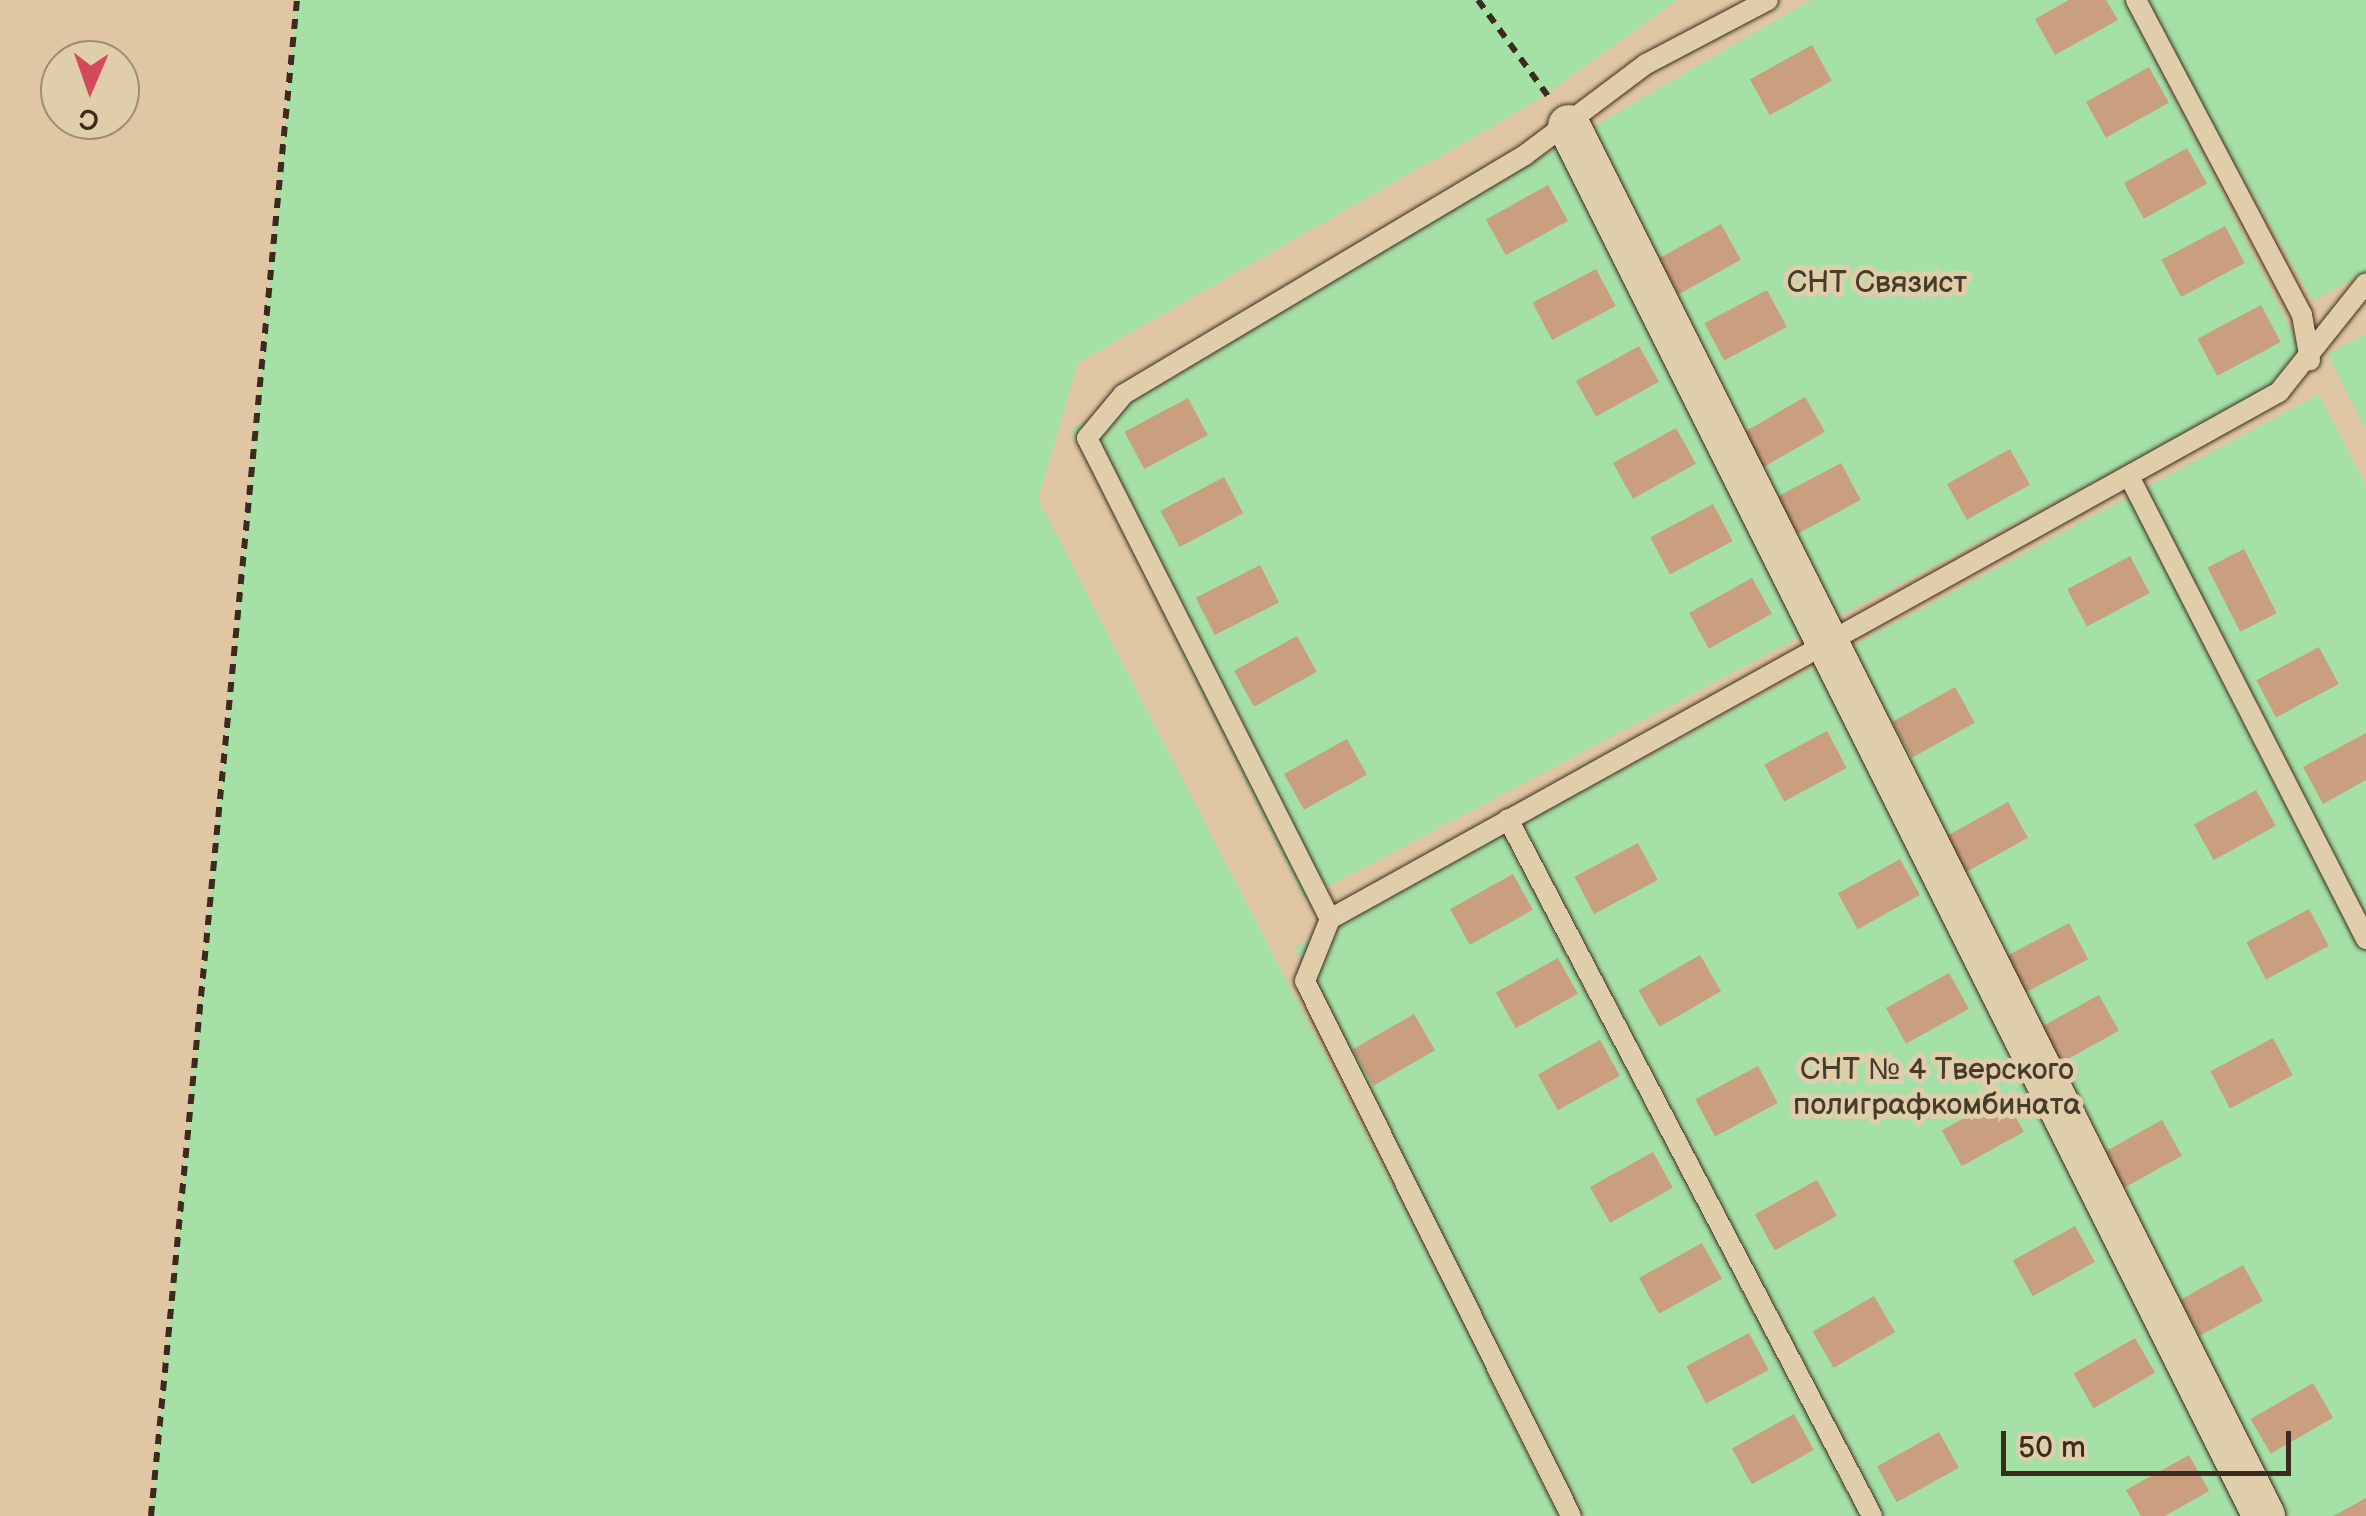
<!DOCTYPE html>
<html>
<head>
<meta charset="utf-8">
<style>
	body { margin:0 }
	#map { position:relative; width:2366px; height:1516px; overflow:hidden; background:#e0c6a3; font-family:"Balsamiq Sans",sans-serif }
	div>[style] { position:absolute }
	.green>* { inset:0; background:#a5e0a6 }
	.building>* { inset:0; background:#c99f80; transform-origin:0 0 }
	.path>* { height:6px; margin-top:-3px; transform-origin:0; background:repeating-linear-gradient(90deg,#3b2a1e 0 10px,transparent 0 18px) }
	.roads { filter:drop-shadow(0 0 2px #3b2a1e) drop-shadow(0 0 2px #3b2a1e) }
	.lane>* { height:20px; margin:-10px; padding:0 10px; transform-origin:10px; border-radius:10px; background:#e0ceab }
	.street>* { height:42px; margin:-21px; padding:0 21px; transform-origin:21px; border-radius:21px; background:#e0ceab }
	span { translate:-50% -50%; white-space:nowrap; text-align:center; line-height:1.15; -webkit-text-stroke:10px #e0ceab; paint-order:stroke }
	.park-label { font-size:30px; color:#463c2c }
	.north { position:absolute; left:40px; top:40px; width:100px; height:100px; box-sizing:border-box; background:#e0ceab; border:2px solid #9e8c73; border-radius:50%; rotate:182deg; font-size:28px; font-weight:700; line-height:40px; text-align:center; color:#3b2a1e }
	.north::after { content:''; display:block; margin:auto; width:35px; height:45px; background:#d1495b; clip-path:polygon(50% 0,100% 100%,50% 72%,0 100%) }
	.scale { position:absolute; left:2001px; top:1431px; width:290px; height:45px; box-sizing:border-box; border:5px solid #3b2a1e; border-top:0; padding-left:12px; font-size:30px; line-height:35px; white-space:nowrap; color:#3b2a1e; -webkit-text-stroke:8px #e0ceab; paint-order:stroke }
</style>
</head>
<body>
<div id="map">
	<div class="green">
		<div style="clip-path:polygon(297px 0,1678px 0,1535px 102px,1078px 363px,1038px 499px,1563px 1516px,151px 1516px)"></div>
		<div style="clip-path:polygon(1811px 0,2125px 0,2310px 367px,1305px 899px,1071px 430px)"></div>
		<div style="clip-path:polygon(2141px 0,2366px 0,2366px 272px,2313px 301px)"></div>
		<div style="clip-path:polygon(2366px 334px,2366px 430px,2327px 354px)"></div>
		<div style="clip-path:polygon(2319px 394px,2366px 486px,2366px 1516px,1584px 1516px,1295px 947px)"></div>
	</div>
	<div class="building">
		<div style="clip-path:polygon(2069px 0,2106px 0,2118px 20px,2055px 55px,2035px 19px)"></div>
		<div style="left:1812px;top:45px;width:41px;height:71px;rotate:61deg"></div>
		<div style="left:2149px;top:67px;width:41px;height:72px;rotate:61deg"></div>
		<div style="left:2187px;top:148px;width:41px;height:72px;rotate:61deg"></div>
		<div style="left:1548px;top:185px;width:41px;height:71px;rotate:61deg"></div>
		<div style="left:1721px;top:224px;width:41px;height:71px;rotate:61deg"></div>
		<div style="left:2225px;top:226px;width:42px;height:72px;rotate:62deg"></div>
		<div style="left:1596px;top:269px;width:42px;height:72px;rotate:62deg"></div>
		<div style="left:1767px;top:290px;width:42px;height:71px;rotate:62deg"></div>
		<div style="left:2261px;top:305px;width:42px;height:72px;rotate:62deg"></div>
		<div style="left:1639px;top:346px;width:41px;height:72px;rotate:61deg"></div>
		<div style="left:1805px;top:397px;width:40px;height:72px;rotate:60deg"></div>
		<div style="left:1188px;top:398px;width:42px;height:72px;rotate:62deg"></div>
		<div style="left:1676px;top:428px;width:41px;height:72px;rotate:61deg"></div>
		<div style="left:2010px;top:449px;width:41px;height:72px;rotate:61deg"></div>
		<div style="left:1841px;top:463px;width:42px;height:72px;rotate:62deg"></div>
		<div style="left:1224px;top:477px;width:41px;height:72px;rotate:62deg"></div>
		<div style="left:1713px;top:504px;width:42px;height:71px;rotate:62deg"></div>
		<div style="left:2244px;top:549px;width:72px;height:41px;rotate:63deg"></div>
		<div style="left:2130px;top:556px;width:42px;height:71px;rotate:62deg"></div>
		<div style="left:1260px;top:565px;width:42px;height:72px;rotate:63deg"></div>
		<div style="left:1752px;top:578px;width:41px;height:72px;rotate:61deg"></div>
		<div style="left:1297px;top:636px;width:41px;height:72px;rotate:61deg"></div>
		<div style="left:2319px;top:647px;width:42px;height:71px;rotate:62deg"></div>
		<div style="left:1955px;top:687px;width:41px;height:72px;rotate:61deg"></div>
		<div style="left:1827px;top:731px;width:42px;height:71px;rotate:62deg"></div>
		<div style="clip-path:polygon(2366px 733px,2366px 780px,2323px 804px,2303px 767px)"></div>
		<div style="left:1347px;top:739px;width:41px;height:72px;rotate:61deg"></div>
		<div style="left:2256px;top:790px;width:41px;height:71px;rotate:61deg"></div>
		<div style="left:2008px;top:802px;width:41px;height:71px;rotate:61deg"></div>
		<div style="left:1638px;top:843px;width:42px;height:72px;rotate:62deg"></div>
		<div style="left:1900px;top:859px;width:41px;height:71px;rotate:61deg"></div>
		<div style="left:1513px;top:874px;width:41px;height:72px;rotate:61deg"></div>
		<div style="left:2309px;top:909px;width:42px;height:71px;rotate:62deg"></div>
		<div style="left:2069px;top:923px;width:41px;height:72px;rotate:62deg"></div>
		<div style="left:1700px;top:955px;width:42px;height:71px;rotate:60deg"></div>
		<div style="left:1558px;top:958px;width:41px;height:71px;rotate:61deg"></div>
		<div style="left:1949px;top:973px;width:41px;height:72px;rotate:61deg"></div>
		<div style="left:2099px;top:995px;width:41px;height:71px;rotate:61deg"></div>
		<div style="left:1414px;top:1014px;width:42px;height:71px;rotate:60deg"></div>
		<div style="left:2273px;top:1038px;width:42px;height:71px;rotate:62deg"></div>
		<div style="left:1600px;top:1040px;width:41px;height:71px;rotate:61deg"></div>
		<div style="left:1758px;top:1066px;width:42px;height:71px;rotate:62deg"></div>
		<div style="left:2004px;top:1096px;width:41px;height:71px;rotate:61deg"></div>
		<div style="left:2162px;top:1120px;width:41px;height:72px;rotate:61deg"></div>
		<div style="left:1653px;top:1152px;width:41px;height:72px;rotate:61deg"></div>
		<div style="left:1817px;top:1180px;width:41px;height:71px;rotate:61deg"></div>
		<div style="left:2075px;top:1226px;width:41px;height:71px;rotate:61deg"></div>
		<div style="left:1702px;top:1243px;width:41px;height:72px;rotate:61deg"></div>
		<div style="left:2243px;top:1265px;width:41px;height:72px;rotate:61deg"></div>
		<div style="left:1874px;top:1296px;width:42px;height:71px;rotate:60deg"></div>
		<div style="left:1749px;top:1333px;width:42px;height:71px;rotate:62deg"></div>
		<div style="left:2135px;top:1338px;width:40px;height:71px;rotate:60deg"></div>
		<div style="left:2313px;top:1383px;width:40px;height:72px;rotate:60deg"></div>
		<div style="left:1794px;top:1414px;width:41px;height:71px;rotate:61deg"></div>
		<div style="left:1939px;top:1432px;width:41px;height:71px;rotate:61deg"></div>
		<div style="clip-path:polygon(2189px 1455px,2209px 1491px,2165px 1516px,2141px 1516px,2126px 1490px)"></div>
		<div style="clip-path:polygon(2366px 1498px,2366px 1516px,2333px 1516px)"></div>
	</div>
	<div class="path">
		<div style="left:1478px;top:0;width:119px;rotate:53.9deg"></div>
		<div style="left:151px;top:1516px;width:1523px;rotate:-84.5deg"></div>
	</div>
	<div class="roads">
		<div class="lane">
			<div style="left:1768px;top:0;width:138px;rotate:152.3deg"></div>
			<div style="left:1646px;top:64px;width:151px;rotate:143.1deg"></div>
			<div style="left:1525px;top:155px;width:468px;rotate:149.2deg"></div>
			<div style="left:1123px;top:395px;width:56px;rotate:129.9deg"></div>
			<div style="left:1087px;top:438px;width:539px;rotate:63.2deg"></div>
			<div style="left:1330px;top:919px;width:1086px;rotate:-29.04deg"></div>
			<div style="left:2279px;top:392px;width:139px;rotate:-51.4deg"></div>
			<div style="left:2136px;top:0;width:356px;rotate:62.2deg"></div>
			<div style="left:2302px;top:315px;width:46px;rotate:79.9deg"></div>
			<div style="left:2130px;top:478px;width:518px;rotate:62.89deg"></div>
			<div style="left:1508px;top:819px;width:786px;rotate:62.42deg"></div>
			<div style="left:1330px;top:919px;width:67px;rotate:112deg"></div>
			<div style="left:1305px;top:981px;width:597px;rotate:63.56deg"></div>
		</div>
		<div class="street">
			<div style="left:1569px;top:126px;width:1554px;rotate:63.43deg"></div>
		</div>
	</div>
	<div class="park-label">
		<span style="left:1877px;top:283px">СНТ Связист</span>
		<span style="left:1937px;top:1087px">СНТ № 4 Тверского<br>полиграфкомбината</span>
	</div>
	<div class="north">С</div>
	<div class="scale">50 m</div>
</div>
</body>
</html>
